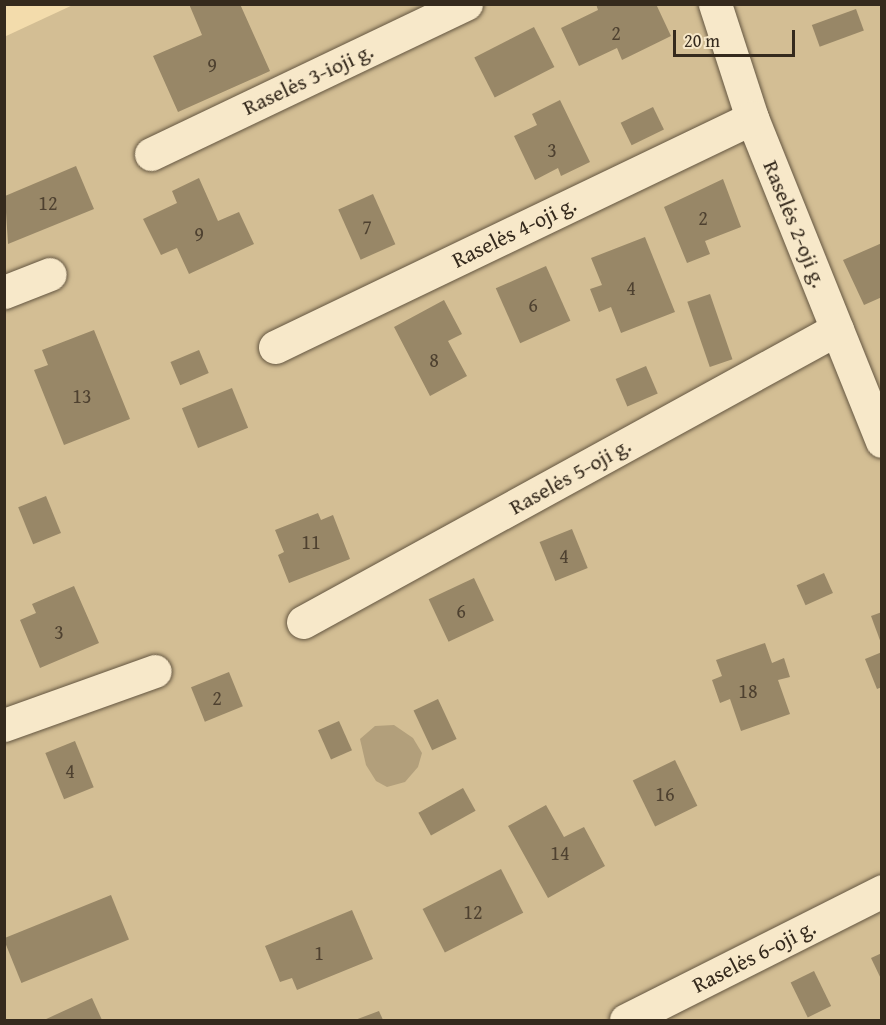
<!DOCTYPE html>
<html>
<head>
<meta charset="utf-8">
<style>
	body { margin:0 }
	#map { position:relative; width:886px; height:1025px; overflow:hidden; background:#f3dcac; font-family:"Gentium Book Plus",serif }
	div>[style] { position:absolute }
	.green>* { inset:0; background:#d3be94 }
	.water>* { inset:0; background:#b29f7b }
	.building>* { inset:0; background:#988767; transform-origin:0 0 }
	.roads { filter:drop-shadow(0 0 2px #645641) drop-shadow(0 0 2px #645641) }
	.street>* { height:33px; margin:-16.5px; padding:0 16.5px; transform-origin:16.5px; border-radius:16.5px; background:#f7e8c9 }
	span { translate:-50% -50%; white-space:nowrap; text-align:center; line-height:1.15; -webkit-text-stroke:4.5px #f7e8c9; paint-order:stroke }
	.number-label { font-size:20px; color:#4e4130 }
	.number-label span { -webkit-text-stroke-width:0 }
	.street-label { font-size:22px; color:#352a1d }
	.frame { position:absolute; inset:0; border:6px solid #352a1d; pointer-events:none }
	.scale { position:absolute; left:673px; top:30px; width:122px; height:27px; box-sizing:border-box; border:3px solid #352a1d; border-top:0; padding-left:8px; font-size:18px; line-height:21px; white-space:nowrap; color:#352a1d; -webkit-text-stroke:4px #f7e8c9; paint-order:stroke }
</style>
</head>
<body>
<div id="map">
	<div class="green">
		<div style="clip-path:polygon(75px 4px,881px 5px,881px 1020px,5px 1020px,4px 37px)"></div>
	</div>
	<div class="water">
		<div style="clip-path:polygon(394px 725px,413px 738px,422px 753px,418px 767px,405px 782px,387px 787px,376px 781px,366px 765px,360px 739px,375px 726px)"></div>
	</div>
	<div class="building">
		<div style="clip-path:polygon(189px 4px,240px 4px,270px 71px,178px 112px,153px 56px,202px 35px)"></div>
		<div style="clip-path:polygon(596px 4px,656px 4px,671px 36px,622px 60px,617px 48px,579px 66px,561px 28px,598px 10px)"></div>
		<div style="left:856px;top:9px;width:23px;height:47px;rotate:70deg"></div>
		<div style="left:534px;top:27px;width:45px;height:67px;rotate:63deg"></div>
		<div style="clip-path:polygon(560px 100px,590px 162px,561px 176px,558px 168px,535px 180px,514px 136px,537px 125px,532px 114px)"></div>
		<div style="left:653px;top:107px;width:25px;height:36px;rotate:64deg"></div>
		<div style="clip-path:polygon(76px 166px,94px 209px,8px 244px,5px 196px)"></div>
		<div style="clip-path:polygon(199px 178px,218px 221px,239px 212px,254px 244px,189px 274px,177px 248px,161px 255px,143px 219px,177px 203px,172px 191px)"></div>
		<div style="clip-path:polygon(723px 179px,741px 227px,705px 241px,710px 254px,687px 263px,664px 207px)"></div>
		<div style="left:373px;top:194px;width:55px;height:38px;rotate:66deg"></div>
		<div style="clip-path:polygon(645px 237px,675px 312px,621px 333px,611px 307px,599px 312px,590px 289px,602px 285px,591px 258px)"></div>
		<div style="clip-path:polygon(882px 243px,882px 297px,864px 305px,843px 260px)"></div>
		<div style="left:546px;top:266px;width:60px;height:55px;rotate:66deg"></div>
		<div style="left:710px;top:294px;width:69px;height:24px;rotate:71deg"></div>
		<div style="clip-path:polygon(444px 300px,462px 334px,448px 341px,467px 376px,430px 396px,394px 327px)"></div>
		<div style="clip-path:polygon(94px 330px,130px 419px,64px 445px,34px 370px,48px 365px,42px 350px)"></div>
		<div style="left:199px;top:350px;width:25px;height:31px;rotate:67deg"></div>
		<div style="left:646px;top:366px;width:30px;height:33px;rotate:67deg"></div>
		<div style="left:232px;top:388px;width:43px;height:54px;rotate:68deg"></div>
		<div style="left:46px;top:496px;width:40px;height:30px;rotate:68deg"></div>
		<div style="clip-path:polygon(318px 513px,321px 520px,333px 515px,350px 559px,289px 583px,278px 555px,284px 552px,275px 530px)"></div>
		<div style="left:572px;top:529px;width:42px;height:35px;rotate:68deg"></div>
		<div style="left:824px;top:573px;width:22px;height:30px;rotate:66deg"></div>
		<div style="left:474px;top:578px;width:47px;height:50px;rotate:65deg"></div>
		<div style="clip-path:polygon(74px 586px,99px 643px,40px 668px,20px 620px,36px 613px,32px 604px)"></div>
		<div style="clip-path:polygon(882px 612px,882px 643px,881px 643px,871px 616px)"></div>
		<div style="clip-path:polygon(765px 643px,772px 663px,784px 658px,790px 677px,778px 680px,790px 714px,741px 731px,730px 699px,720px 703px,712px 680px,722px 676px,716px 660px)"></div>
		<div style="clip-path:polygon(882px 652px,882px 687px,877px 689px,865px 659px)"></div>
		<div style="left:229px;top:672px;width:37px;height:41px;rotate:68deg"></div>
		<div style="left:438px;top:699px;width:44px;height:27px;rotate:65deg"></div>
		<div style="left:339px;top:721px;width:32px;height:23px;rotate:66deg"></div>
		<div style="left:75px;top:741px;width:50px;height:32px;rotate:68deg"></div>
		<div style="left:675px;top:760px;width:51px;height:47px;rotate:64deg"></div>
		<div style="left:463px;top:788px;width:26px;height:51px;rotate:61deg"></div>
		<div style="clip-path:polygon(546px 805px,564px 837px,584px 827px,605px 866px,548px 898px,508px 826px)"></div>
		<div style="left:501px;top:869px;width:49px;height:88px;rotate:63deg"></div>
		<div style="left:111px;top:895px;width:48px;height:116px;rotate:68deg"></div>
		<div style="clip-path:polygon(352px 910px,373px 959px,297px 990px,292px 978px,280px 982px,265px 946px)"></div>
		<div style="clip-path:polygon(882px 953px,882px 981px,871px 958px)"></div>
		<div style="left:814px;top:971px;width:39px;height:26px;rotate:64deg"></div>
		<div style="clip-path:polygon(92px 998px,102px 1020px,44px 1020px)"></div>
		<div style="clip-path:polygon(379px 1011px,383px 1020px,355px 1020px)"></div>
	</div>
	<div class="roads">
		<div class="street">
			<div style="left:715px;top:4px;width:120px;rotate:72deg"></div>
			<div style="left:752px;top:118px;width:348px;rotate:68.1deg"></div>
			<div style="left:151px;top:154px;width:349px;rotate:-25.5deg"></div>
			<div style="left:4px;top:292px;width:49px;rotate:-21.4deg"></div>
			<div style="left:275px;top:347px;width:529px;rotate:-25.64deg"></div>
			<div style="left:303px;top:622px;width:609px;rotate:-28.75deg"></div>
			<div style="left:4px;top:725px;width:160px;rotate:-19.7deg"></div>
			<div style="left:626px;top:1020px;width:287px;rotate:-26.7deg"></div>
		</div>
	</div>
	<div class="number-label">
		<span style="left:616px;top:32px">2</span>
		<span style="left:212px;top:64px">9</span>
		<span style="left:552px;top:149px">3</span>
		<span style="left:48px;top:202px">12</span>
		<span style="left:703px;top:217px">2</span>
		<span style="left:367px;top:226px">7</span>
		<span style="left:199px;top:233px">9</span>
		<span style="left:631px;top:287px">4</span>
		<span style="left:533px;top:304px">6</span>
		<span style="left:434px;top:359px">8</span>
		<span style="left:82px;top:395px">13</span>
		<span style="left:311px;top:541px">11</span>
		<span style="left:564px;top:555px">4</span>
		<span style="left:461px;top:610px">6</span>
		<span style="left:59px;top:631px">3</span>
		<span style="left:748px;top:690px">18</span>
		<span style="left:217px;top:697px">2</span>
		<span style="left:70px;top:770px">4</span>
		<span style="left:665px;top:793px">16</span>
		<span style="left:560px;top:852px">14</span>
		<span style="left:473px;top:911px">12</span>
		<span style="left:319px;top:952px">1</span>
	</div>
	<div class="street-label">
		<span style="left:308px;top:79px;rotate:-25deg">Raselės 3-ioji g.</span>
		<span style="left:795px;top:224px;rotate:68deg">Raselės 2-oji g.</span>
		<span style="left:514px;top:232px;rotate:-26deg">Raselės 4-oji g.</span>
		<span style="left:570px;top:476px;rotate:-29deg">Raselės 5-oji g.</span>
		<span style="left:754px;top:956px;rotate:-27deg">Raselės 6-oji g.</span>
	</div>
	<div class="frame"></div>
	<div class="scale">20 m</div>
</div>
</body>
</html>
